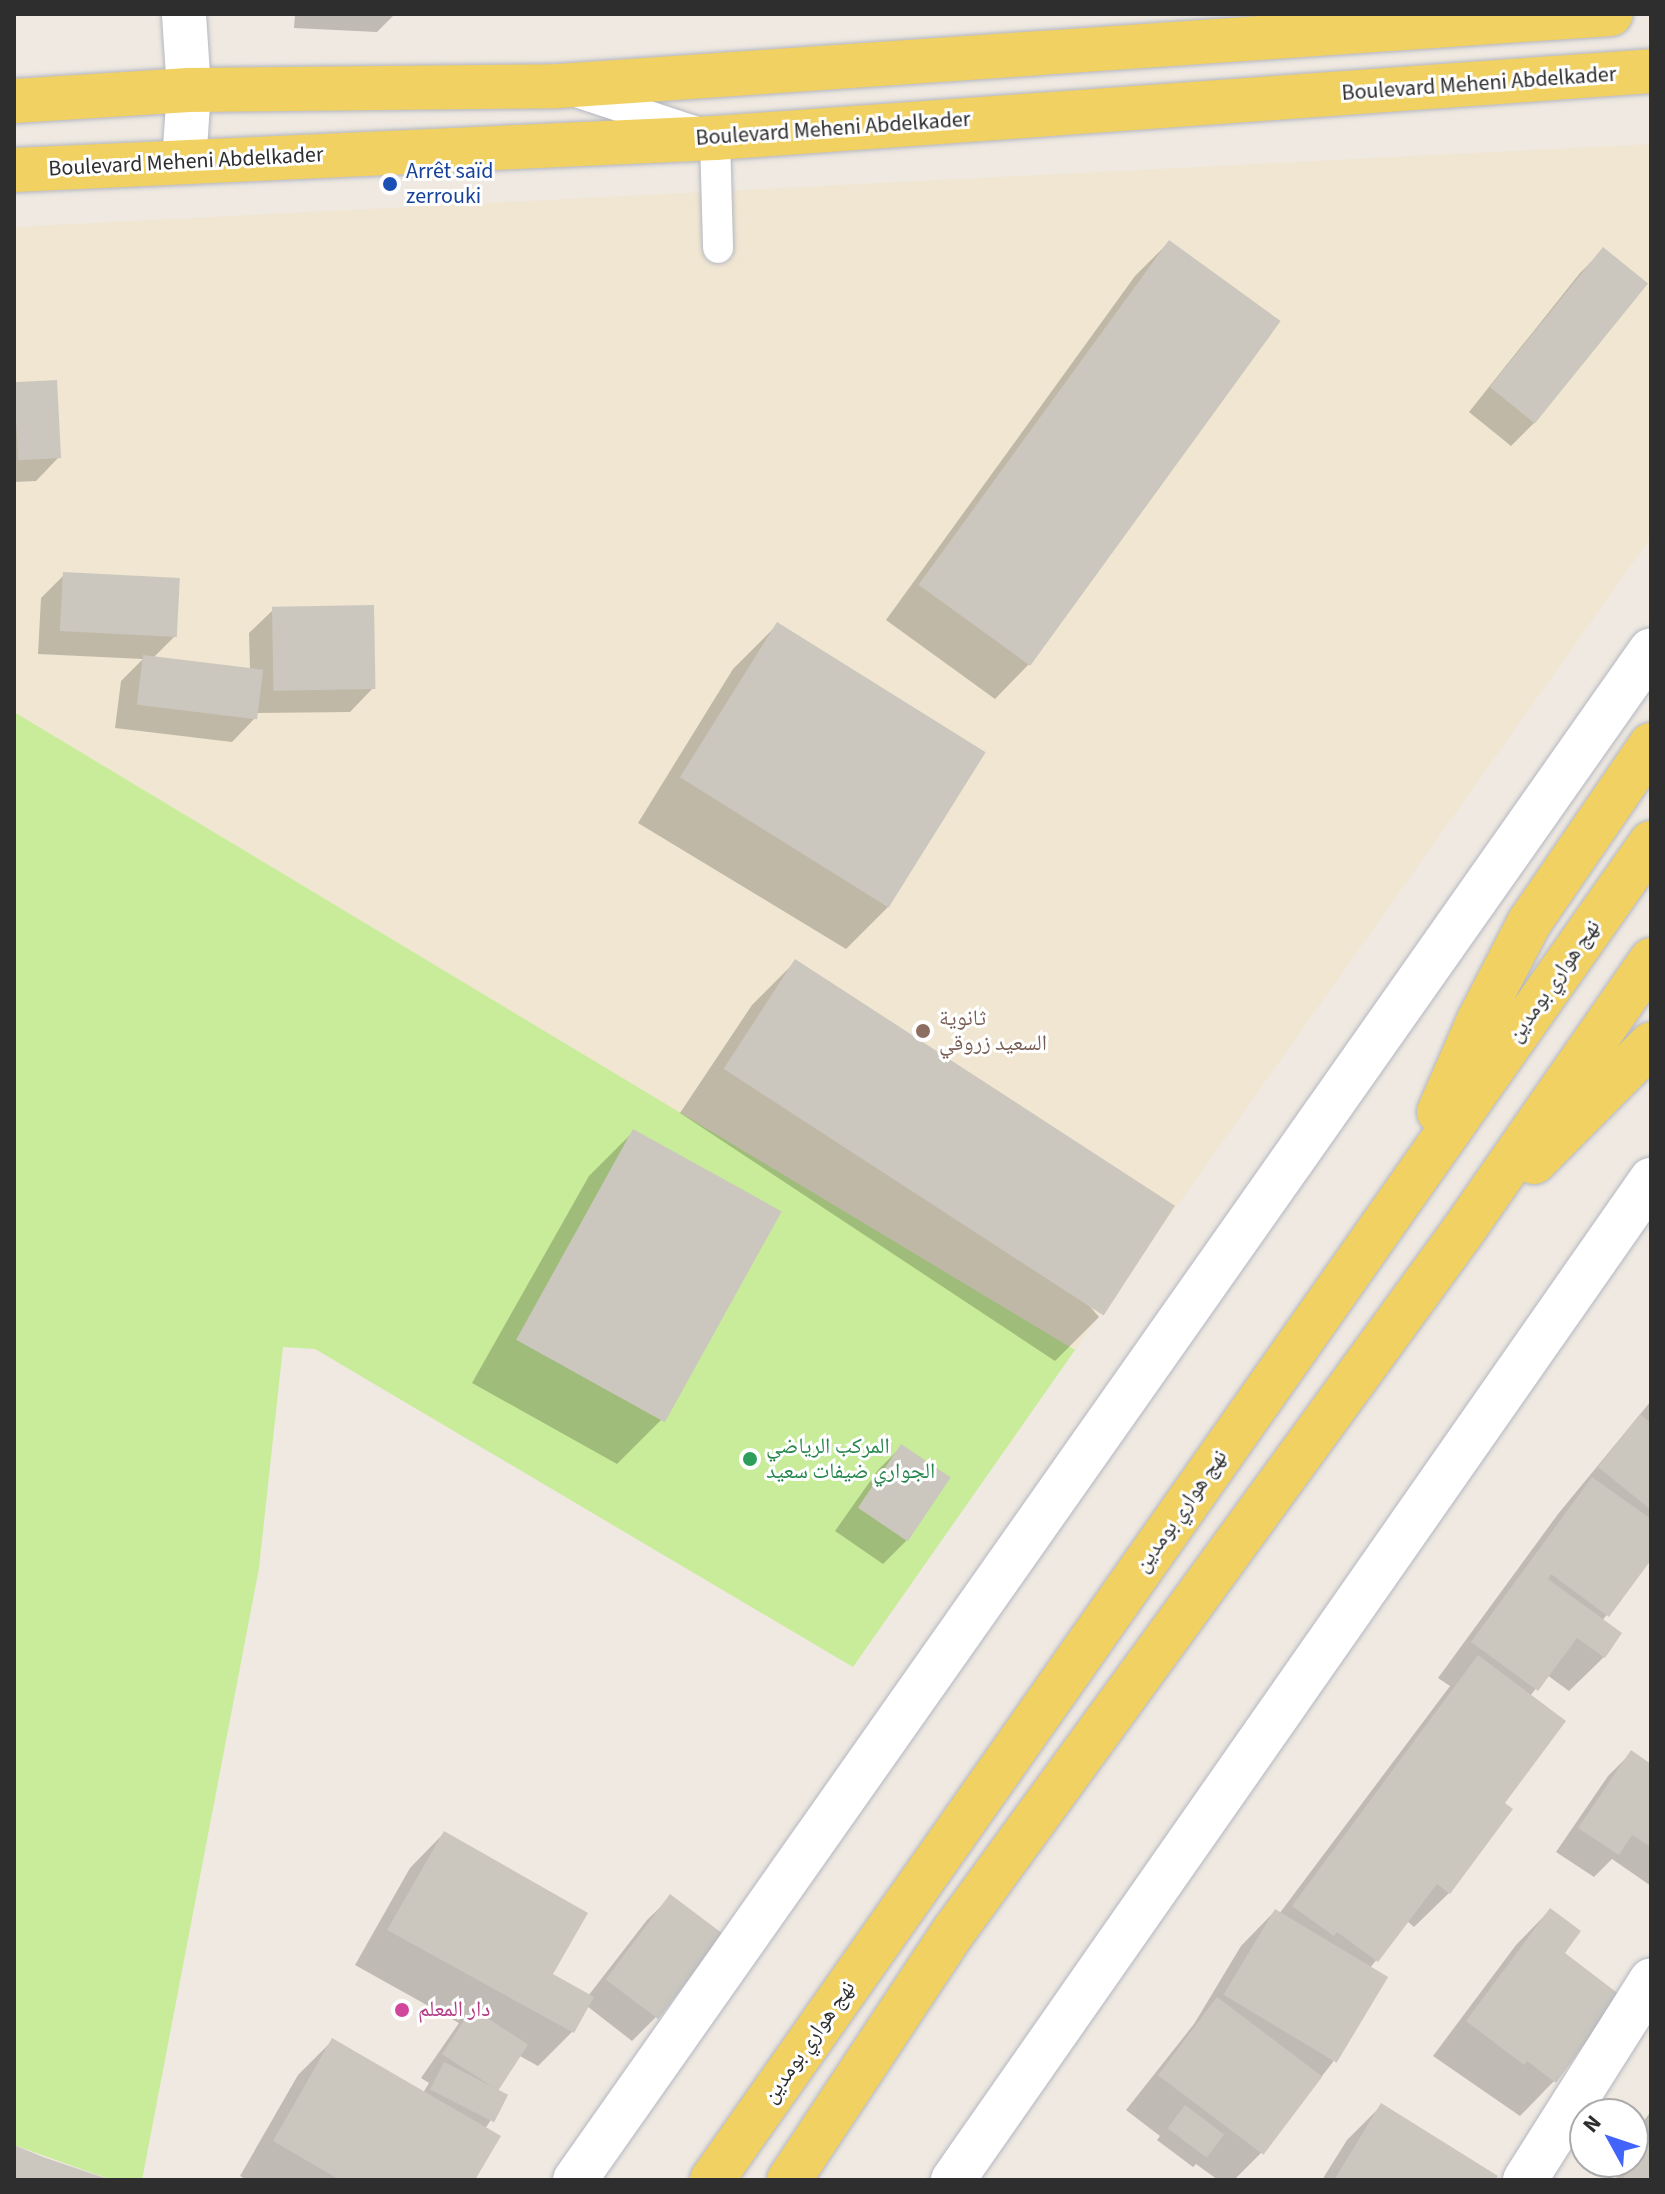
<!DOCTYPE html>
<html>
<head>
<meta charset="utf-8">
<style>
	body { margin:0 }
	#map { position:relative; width:1665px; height:2194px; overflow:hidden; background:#efe9e1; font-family:"Source Sans 3","Noto Naskh Arabic",sans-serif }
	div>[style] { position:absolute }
	.education>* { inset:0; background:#f0e6d1 }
	.pitch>* { inset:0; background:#c9ec9a }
	.shadow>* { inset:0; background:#0003 }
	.building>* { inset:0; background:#cbc7bf; transform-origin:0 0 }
	.roads { filter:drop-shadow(0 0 2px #b4b7c1) drop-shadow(0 0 2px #b4b7c1) }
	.lane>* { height:30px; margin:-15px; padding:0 15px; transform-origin:15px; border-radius:15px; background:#fff }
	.street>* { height:44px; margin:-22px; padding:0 22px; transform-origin:22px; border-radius:22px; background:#fff }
	.primary>* { height:44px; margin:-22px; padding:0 22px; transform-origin:22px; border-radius:22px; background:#f2d163 }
	.dots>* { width:22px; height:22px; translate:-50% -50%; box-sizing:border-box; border:4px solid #fff; border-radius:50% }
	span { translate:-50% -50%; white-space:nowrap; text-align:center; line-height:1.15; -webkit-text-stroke:6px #fff; paint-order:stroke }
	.street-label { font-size:22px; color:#2e2e2e }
	.transit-label { font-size:22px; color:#164399 }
	.left { translate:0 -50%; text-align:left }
	.education-label { font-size:22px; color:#785e54 }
	.leisure-label { font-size:22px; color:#27864d }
	.hotel-label { font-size:22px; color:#b23c85 }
	.frame { position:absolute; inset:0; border:16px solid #2e2e2e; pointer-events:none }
	.north { position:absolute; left:1569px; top:2098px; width:80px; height:80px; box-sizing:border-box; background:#fff; border:2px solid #ababab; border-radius:50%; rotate:310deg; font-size:22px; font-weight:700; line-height:32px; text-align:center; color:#2e2e2e }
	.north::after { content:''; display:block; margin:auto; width:28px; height:36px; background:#4264fb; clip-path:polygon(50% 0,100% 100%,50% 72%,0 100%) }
</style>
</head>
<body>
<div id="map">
	<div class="education">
		<div style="clip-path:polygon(1651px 144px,1651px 537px,1075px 1350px,14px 712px,14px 227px)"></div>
	</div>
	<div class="pitch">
		<div style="clip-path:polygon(14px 712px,1075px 1350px,853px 1667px,315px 1349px,283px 1347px,259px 1568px,142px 2180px,112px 2180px,14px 2145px)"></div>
	</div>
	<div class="shadow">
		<div style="clip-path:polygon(295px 14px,395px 14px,377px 32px,294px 28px)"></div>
		<div style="clip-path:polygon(1169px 242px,1029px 664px,995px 699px,886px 620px,1135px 276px)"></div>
		<div style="clip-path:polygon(1603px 250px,1646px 284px,1534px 423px,1511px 446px,1469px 412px,1580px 273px)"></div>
		<div style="clip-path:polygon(14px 384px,59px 457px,36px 481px,14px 482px)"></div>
		<div style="clip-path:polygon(64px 575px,175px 636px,153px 658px,250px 670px,249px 633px,273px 610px,373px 688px,350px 712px,256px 713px,255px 718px,232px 742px,115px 728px,121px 681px,143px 659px,38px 654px,41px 598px)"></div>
		<div style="clip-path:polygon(777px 625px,890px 905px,846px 949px,638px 823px,733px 669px)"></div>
		<div style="clip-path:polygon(796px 961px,1099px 1317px,1055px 1361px,680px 1113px,752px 1005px)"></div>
		<div style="clip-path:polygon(633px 1132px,661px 1420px,617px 1464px,472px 1383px,589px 1176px)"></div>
		<div style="clip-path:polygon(1651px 1401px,1651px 1556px,1602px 1621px,1620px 1634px,1604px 1657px,1569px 1691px,1547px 1675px,1530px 1696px,1502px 1804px,1449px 1893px,1414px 1927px,1407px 1921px,1370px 1968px,1333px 2062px,1261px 2153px,1234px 2180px,1218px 2180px,1196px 2164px,1193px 2167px,1157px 2140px,1160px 2136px,1126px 2110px,1194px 2024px,1241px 1946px,1275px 1911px,1279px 1914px,1450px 1686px,1438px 1678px,1558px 1514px)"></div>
		<div style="clip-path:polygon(901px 1447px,906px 1541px,883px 1564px,835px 1531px,878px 1470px)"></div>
		<div style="clip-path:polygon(1631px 1753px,1651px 1766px,1651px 1886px,1612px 1859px,1594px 1877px,1556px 1852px,1608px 1776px)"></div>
		<div style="clip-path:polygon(444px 1833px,551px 1975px,588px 1996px,647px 1920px,671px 1897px,720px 1935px,655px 2018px,632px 2041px,587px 2006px,572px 2032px,538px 2066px,518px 2055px,495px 2090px,506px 2096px,485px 2129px,473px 2180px,247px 2180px,240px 2176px,298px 2075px,332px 2041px,423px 2093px,429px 2083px,421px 2078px,459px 2023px,355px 1965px,410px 1868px)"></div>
		<div style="clip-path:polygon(1550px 1910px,1562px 1954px,1554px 2081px,1520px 2116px,1433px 2056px,1516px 1945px)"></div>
		<div style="clip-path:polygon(1381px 2106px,1493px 2180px,1322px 2180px,1347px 2140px)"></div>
		<div style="clip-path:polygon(1651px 2111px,1651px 2180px,1615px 2180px,1626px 2162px,1633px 2162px,1633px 2136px)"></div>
	</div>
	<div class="building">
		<div style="left:1169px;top:240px;width:138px;height:426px;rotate:36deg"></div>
		<div style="left:1603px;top:247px;width:58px;height:180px;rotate:39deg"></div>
		<div style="left:57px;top:380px;width:78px;height:43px;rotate:87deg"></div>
		<div style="left:63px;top:572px;width:117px;height:59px;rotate:3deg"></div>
		<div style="left:374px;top:605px;width:84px;height:102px;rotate:89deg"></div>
		<div style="left:777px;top:622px;width:246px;height:183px;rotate:32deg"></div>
		<div style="left:143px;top:655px;width:121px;height:50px;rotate:7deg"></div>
		<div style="left:795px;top:959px;width:453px;height:131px;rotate:33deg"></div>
		<div style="left:633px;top:1129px;width:170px;height:241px;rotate:29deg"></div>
		<div style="clip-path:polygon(1640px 1414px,1651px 1423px,1651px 1510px,1598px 1467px)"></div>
		<div style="left:901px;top:1444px;width:60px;height:77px;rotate:34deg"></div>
		<div style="clip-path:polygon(1592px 1477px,1651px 1519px,1651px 1560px,1609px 1617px,1551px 1574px,1548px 1579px,1622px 1633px,1605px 1658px,1577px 1638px,1538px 1691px,1471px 1642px)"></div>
		<div style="clip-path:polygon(1478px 1655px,1566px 1721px,1505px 1803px,1513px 1809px,1450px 1894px,1437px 1884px,1378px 1962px,1337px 1932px,1334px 1936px,1292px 1906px)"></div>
		<div style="clip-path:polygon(1631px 1750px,1651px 1764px,1651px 1847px,1632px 1835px,1619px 1855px,1578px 1828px)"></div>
		<div style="clip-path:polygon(444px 1831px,588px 1913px,553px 1974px,594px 1997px,574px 2033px,387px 1930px)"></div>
		<div style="left:670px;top:1894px;width:66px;height:107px;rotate:37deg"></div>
		<div style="clip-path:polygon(1550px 1908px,1581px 1931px,1565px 1953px,1620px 1995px,1556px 2083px,1527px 2061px,1524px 2065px,1466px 2021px)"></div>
		<div style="left:1275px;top:1909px;width:132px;height:100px;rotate:31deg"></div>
		<div style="left:1217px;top:1997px;width:132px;height:98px;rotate:37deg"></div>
		<div style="left:472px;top:2008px;width:67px;height:55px;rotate:33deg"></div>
		<div style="clip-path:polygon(332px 2038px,501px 2136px,475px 2180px,340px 2180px,273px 2141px)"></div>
		<div style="left:444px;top:2062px;width:72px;height:31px;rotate:27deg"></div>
		<div style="clip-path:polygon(1381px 2103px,1498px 2176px,1495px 2180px,1334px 2180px)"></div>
		<div style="left:1185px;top:2105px;width:49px;height:29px;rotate:37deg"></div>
		<div style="clip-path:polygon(1651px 2133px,1651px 2180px,1622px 2180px)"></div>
		<div style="clip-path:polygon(14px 2145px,43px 2157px,111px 2180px,14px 2180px)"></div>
	</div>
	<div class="roads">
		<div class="lane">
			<div style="left:576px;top:92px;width:146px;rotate:18.3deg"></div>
			<div style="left:715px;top:138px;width:110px;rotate:88.4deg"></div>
		</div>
		<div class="street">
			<div style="left:184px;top:162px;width:72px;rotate:-86deg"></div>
			<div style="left:189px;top:90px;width:76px;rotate:-93.8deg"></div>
			<div style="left:575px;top:2180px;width:1870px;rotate:-54.88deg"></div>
			<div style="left:953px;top:2180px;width:1220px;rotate:-55.08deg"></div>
			<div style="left:1525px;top:2180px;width:236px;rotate:-57.7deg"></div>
		</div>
		<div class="primary">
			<div style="left:14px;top:101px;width:175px;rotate:-3.6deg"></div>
			<div style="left:189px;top:90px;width:369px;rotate:-0.6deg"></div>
			<div style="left:558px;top:86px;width:1055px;rotate:-3.91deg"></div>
			<div style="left:14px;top:170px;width:702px;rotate:-2.61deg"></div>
			<div style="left:715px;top:138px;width:938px;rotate:-4.09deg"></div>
			<div style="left:1439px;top:1112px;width:100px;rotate:-66.5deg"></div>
			<div style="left:1479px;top:1020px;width:109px;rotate:-62.7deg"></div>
			<div style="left:1529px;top:923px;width:216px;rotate:-55.6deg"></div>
			<div style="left:1534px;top:1162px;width:166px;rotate:-45.2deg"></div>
			<div style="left:712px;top:2180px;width:1634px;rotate:-54.92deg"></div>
			<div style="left:789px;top:2180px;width:299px;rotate:-56.5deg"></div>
			<div style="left:954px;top:1931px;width:865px;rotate:-53.98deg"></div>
			<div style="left:1463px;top:1231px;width:330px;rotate:-55.2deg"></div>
		</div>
	</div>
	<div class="dots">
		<div style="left:390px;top:184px;background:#1a4fb4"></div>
		<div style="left:923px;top:1031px;background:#8d6e63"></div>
		<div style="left:750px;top:1459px;background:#2e9e5b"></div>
		<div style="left:402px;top:2010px;background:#d1479c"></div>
	</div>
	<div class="street-label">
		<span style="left:1479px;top:84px;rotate:-4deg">Boulevard Meheni Abdelkader</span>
		<span style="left:833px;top:129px;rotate:-4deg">Boulevard Meheni Abdelkader</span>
		<span style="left:186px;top:162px;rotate:-3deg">Boulevard Meheni Abdelkader</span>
		<span style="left:1554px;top:981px;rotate:-55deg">نهج هواري بومدين</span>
		<span style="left:1181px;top:1511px;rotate:-55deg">نهج هواري بومدين</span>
		<span style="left:809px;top:2042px;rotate:-55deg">نهج هواري بومدين</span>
	</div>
	<div class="transit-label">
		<span class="left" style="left:406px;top:184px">Arrêt saïd<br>zerrouki</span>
	</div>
	<div class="education-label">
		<span class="left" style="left:939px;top:1031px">ثانوية<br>السعيد زروقي</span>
	</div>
	<div class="leisure-label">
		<span class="left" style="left:766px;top:1459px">المركب الرياضي<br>الجواري ضيفات سعيد</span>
	</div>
	<div class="hotel-label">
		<span class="left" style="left:418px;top:2010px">دار المعلم</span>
	</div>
	<div class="frame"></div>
	<div class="north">N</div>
</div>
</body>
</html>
